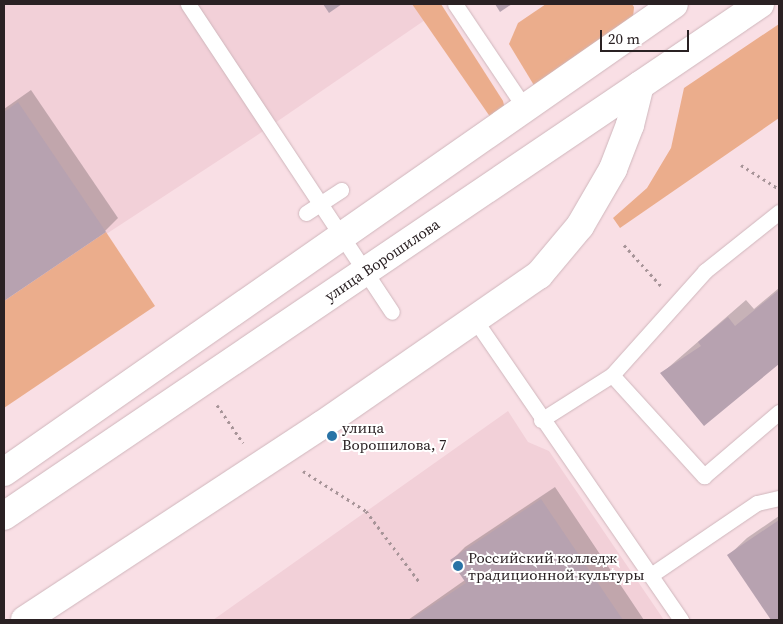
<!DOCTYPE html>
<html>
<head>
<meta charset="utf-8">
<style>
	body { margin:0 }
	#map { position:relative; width:783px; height:624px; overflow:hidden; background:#f9dfe5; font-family:"Source Serif 4",serif }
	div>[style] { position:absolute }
	.built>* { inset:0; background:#f2d0d8 }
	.green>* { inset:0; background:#ebad8c }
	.shadow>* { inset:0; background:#0003 }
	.building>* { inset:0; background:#b7a2b0 }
	.path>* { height:3px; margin-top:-1.5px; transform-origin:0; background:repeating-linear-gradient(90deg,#a79498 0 2.5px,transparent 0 6.5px) }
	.roads { filter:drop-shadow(0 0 1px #cfb6bc) drop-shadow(0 0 1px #cfb6bc) }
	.service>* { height:15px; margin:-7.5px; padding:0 7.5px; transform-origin:7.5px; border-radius:7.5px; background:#fff }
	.minor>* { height:28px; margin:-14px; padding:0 14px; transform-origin:14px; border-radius:14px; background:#fff }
	.tertiary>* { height:28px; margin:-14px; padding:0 14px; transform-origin:14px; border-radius:14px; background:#fff }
	.dots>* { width:14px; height:14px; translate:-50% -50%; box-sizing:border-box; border:2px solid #fff; border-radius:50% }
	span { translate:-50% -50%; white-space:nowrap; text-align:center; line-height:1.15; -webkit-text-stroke:4px #fff; paint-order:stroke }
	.street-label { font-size:15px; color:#2a2123 }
	.poi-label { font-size:15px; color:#2a2123 }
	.left { translate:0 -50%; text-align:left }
	.frame { position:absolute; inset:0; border:5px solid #2a2123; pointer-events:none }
	.scale { position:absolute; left:600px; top:30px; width:89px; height:22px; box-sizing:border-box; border:2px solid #2a2123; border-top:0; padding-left:6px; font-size:15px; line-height:18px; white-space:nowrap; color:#2a2123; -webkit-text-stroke:4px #fff; paint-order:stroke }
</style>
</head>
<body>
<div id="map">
	<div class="built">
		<div style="clip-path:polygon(4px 4px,414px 4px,425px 20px,256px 136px,4px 301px)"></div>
		<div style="clip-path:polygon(508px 411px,528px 442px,549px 451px,664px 620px,213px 620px)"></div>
	</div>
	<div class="green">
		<div style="clip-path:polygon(412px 4px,441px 4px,503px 101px,505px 109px,493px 121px)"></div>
		<div style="clip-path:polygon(546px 4px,632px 4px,634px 7px,633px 18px,535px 87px,509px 44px,518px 23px)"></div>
		<div style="clip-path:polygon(779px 24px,779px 118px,620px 228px,613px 218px,647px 188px,671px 148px,684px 88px)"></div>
		<div style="clip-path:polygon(106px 232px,155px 306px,4px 408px,4px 301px)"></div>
	</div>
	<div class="shadow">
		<div style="clip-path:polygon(31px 90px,118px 218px,105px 231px,4px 300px,4px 109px)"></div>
		<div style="clip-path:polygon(779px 288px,779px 362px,704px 424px,662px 373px,746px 300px,754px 309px)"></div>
		<div style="clip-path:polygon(555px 487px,644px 620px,408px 620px,465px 580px,452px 560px,465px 547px)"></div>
		<div style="clip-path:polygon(779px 516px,779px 620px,773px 620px,729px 555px,747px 538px)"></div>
	</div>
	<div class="building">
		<div style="clip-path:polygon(323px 4px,342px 4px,329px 13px)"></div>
		<div style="clip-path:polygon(495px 4px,512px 4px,500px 12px)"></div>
		<div style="clip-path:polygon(18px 102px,106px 232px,4px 301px,4px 112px)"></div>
		<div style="clip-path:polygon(779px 290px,779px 364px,704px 426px,660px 373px,701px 346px,698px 342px,728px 317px,735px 326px)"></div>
		<div style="clip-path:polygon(541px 499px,623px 620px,410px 620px,466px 583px,450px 560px)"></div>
		<div style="clip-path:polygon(779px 520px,779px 620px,771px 620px,727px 555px)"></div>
	</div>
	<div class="path">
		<div style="left:741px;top:165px;width:45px;rotate:32.3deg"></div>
		<div style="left:624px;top:245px;width:55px;rotate:47.9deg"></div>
		<div style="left:217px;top:405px;width:46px;rotate:55.6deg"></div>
		<div style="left:303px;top:471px;width:75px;rotate:32.4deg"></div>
		<div style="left:366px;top:511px;width:90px;rotate:53.1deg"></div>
	</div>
	<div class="roads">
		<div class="service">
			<div style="left:188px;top:4px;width:369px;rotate:56.5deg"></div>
			<div style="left:455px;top:4px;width:125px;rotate:56.1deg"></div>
			<div style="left:306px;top:213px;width:42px;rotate:-33.3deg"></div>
			<div style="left:475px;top:320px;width:364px;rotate:55.5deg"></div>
			<div style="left:612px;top:375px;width:140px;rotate:-48.2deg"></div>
			<div style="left:705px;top:271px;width:95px;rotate:-38.6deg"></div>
			<div style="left:541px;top:420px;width:84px;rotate:-32.4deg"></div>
			<div style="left:612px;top:375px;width:137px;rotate:47.7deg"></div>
			<div style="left:704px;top:476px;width:99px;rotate:-40.5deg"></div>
			<div style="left:651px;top:575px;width:128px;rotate:-34.2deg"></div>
			<div style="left:757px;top:503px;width:23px;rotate:-13deg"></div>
		</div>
		<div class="minor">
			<div style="left:25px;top:620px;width:355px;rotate:-33.3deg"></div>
			<div style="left:322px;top:425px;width:264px;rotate:-34.7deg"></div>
			<div style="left:539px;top:275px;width:64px;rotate:-50.1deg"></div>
			<div style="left:580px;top:226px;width:66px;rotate:-59.9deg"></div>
			<div style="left:613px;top:169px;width:47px;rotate:-68.9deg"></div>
			<div style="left:630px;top:125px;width:41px;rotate:-76deg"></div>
		</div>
		<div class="tertiary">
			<div style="left:4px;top:472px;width:817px;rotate:-34.93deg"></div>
			<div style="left:4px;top:516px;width:913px;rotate:-34.11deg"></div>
		</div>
	</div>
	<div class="dots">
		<div style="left:332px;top:436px;background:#2973a6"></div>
		<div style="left:458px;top:566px;background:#2973a6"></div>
	</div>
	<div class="street-label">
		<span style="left:382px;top:260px;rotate:-34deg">улица Ворошилова</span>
	</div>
	<div class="poi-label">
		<span class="left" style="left:342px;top:436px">улица<br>Ворошилова, 7</span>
		<span class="left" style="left:468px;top:566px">Российский колледж<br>традиционной культуры</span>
	</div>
	<div class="frame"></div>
	<div class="scale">20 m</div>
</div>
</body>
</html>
